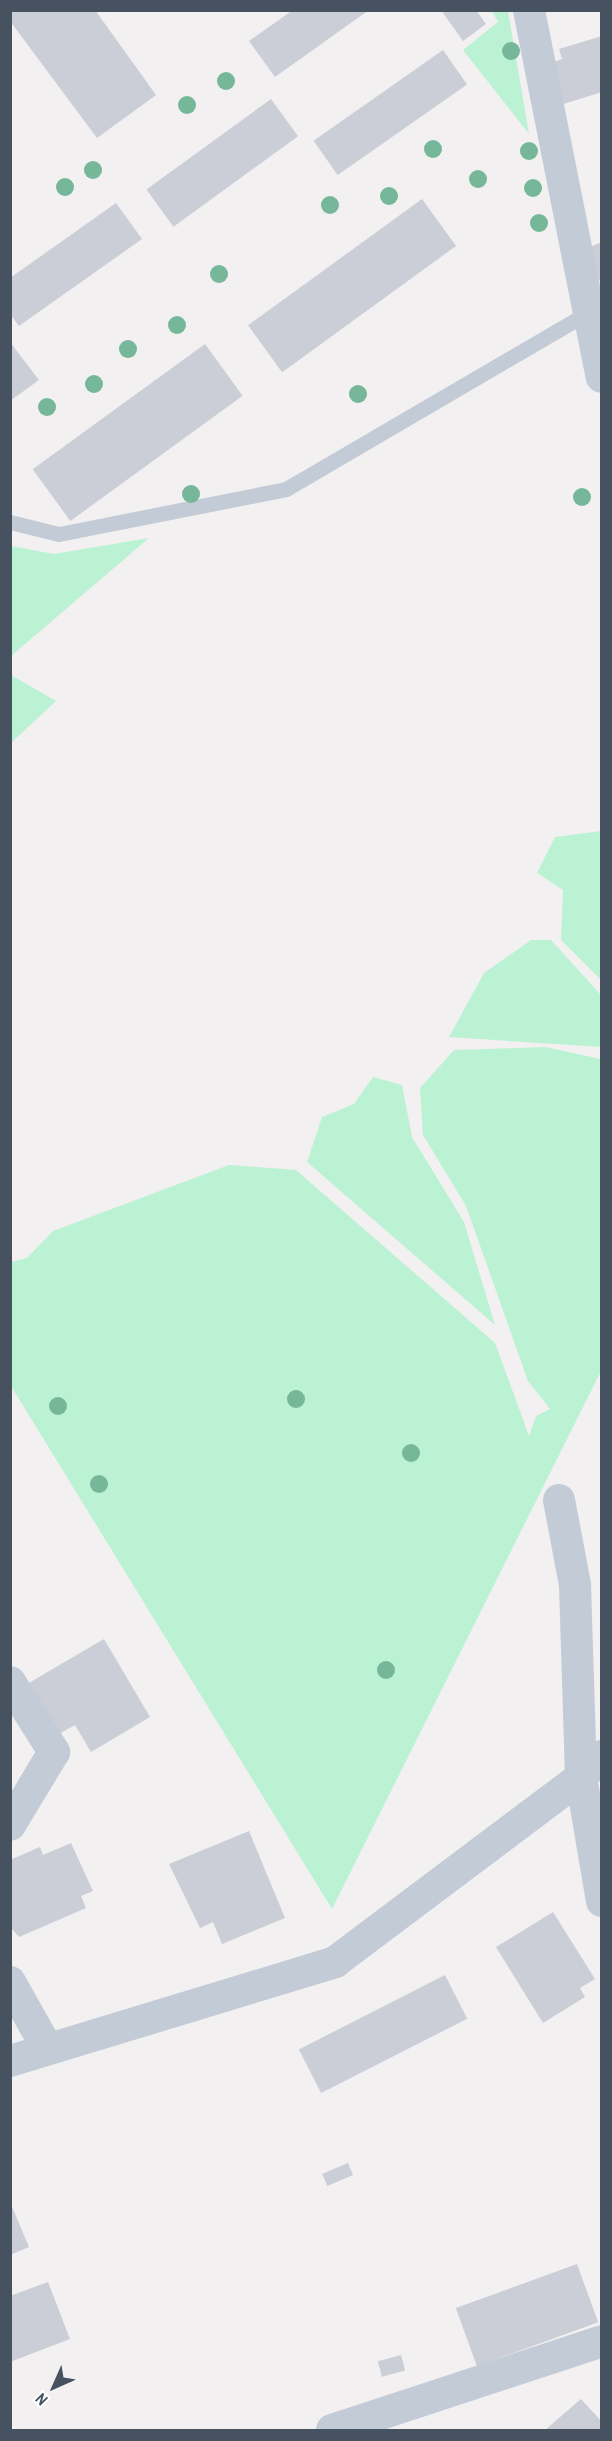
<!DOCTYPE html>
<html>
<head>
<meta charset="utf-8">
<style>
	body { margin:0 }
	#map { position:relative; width:612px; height:2441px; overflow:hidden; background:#f2f0f0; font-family:"Archivo Narrow",sans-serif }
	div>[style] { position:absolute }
	.green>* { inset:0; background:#bcf2d4 }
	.building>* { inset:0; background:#cbced6; transform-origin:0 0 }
	.service>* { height:15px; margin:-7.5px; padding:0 7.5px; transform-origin:7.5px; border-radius:7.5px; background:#c2cbd6 }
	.minor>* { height:32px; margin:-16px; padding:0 16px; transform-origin:16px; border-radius:16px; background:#c2cbd6 }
	.trees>* { width:18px; height:18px; margin:-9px; border-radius:50%; background:#76b699 }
	span { translate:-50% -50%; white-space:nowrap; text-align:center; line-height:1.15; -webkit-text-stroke:6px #fff; paint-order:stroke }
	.frame { position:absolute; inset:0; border:12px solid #46525f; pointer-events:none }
	.north { position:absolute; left:24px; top:2357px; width:60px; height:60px; -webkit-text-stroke:4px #fff; paint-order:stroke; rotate:225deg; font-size:16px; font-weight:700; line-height:24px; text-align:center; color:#46525f }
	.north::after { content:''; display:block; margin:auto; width:21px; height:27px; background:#46525f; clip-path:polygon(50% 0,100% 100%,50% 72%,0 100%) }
</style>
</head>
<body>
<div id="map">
	<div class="green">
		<div style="clip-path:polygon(492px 11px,508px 11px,529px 134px,463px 50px,498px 22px)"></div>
		<div style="clip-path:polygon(149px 538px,11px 656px,11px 546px,54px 554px)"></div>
		<div style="clip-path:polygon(11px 675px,56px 701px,11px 743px)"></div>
		<div style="clip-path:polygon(601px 831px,602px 831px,601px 980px,561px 940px,563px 890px,537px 873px,555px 837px)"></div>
		<div style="clip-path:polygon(531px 940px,551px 940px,601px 995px,601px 1047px,449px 1037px,484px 973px)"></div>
		<div style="clip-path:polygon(545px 1047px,601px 1059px,601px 1371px,332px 1909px,11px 1386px,11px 1262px,27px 1258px,53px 1231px,229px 1165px,296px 1170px,495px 1343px,529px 1436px,536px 1416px,550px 1409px,528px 1381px,466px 1206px,423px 1135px,420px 1088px,454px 1050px)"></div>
		<div style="clip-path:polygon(373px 1077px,402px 1085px,412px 1137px,464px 1222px,495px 1325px,307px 1162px,322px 1117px,354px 1104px)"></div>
	</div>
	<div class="building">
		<div style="clip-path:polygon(10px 10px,95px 10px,156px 95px,97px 138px,10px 21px)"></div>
		<div style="clip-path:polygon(293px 10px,369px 10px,275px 77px,249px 41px)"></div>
		<div style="clip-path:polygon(441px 10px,476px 10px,486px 24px,463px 41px)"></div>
		<div style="clip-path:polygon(602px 36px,602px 92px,557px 106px,544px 65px,562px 59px,559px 49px)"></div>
		<div style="left:443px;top:50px;width:42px;height:158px;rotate:55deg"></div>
		<div style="left:271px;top:99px;width:46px;height:154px;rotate:54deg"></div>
		<div style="left:422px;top:199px;width:58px;height:215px;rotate:54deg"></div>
		<div style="clip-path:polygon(116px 203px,142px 239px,19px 326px,10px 314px,10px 278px)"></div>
		<div style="clip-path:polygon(602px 242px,602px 286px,585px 249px)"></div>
		<div style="clip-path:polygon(10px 342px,39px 380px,10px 401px)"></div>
		<div style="left:205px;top:344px;width:64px;height:213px;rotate:54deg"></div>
		<div style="clip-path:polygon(104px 1639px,150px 1717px,91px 1752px,75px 1725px,57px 1735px,27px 1684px)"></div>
		<div style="clip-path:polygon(249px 1831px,285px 1918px,222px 1944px,213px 1922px,200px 1928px,169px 1864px)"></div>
		<div style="clip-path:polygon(71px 1843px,93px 1891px,81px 1896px,86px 1908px,19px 1937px,10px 1927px,10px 1860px,40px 1847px,43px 1855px)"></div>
		<div style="clip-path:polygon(553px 1912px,595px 1979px,580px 1988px,585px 1997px,543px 2023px,496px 1947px)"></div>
		<div style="left:445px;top:1975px;width:49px;height:164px;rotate:63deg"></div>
		<div style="left:348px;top:2163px;width:13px;height:28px;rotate:67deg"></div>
		<div style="clip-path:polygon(10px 2202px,29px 2247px,10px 2255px)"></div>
		<div style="left:577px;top:2264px;width:62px;height:129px;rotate:70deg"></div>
		<div style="clip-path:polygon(48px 2282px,70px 2339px,10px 2362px,10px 2296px)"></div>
		<div style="left:401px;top:2355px;width:16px;height:24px;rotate:75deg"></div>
		<div style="clip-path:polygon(581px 2399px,602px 2422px,602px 2430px,545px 2430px)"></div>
	</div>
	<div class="service">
		<div style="left:10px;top:522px;width:50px;rotate:13.8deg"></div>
		<div style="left:59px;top:534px;width:231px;rotate:-11.2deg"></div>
		<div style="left:286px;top:489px;width:351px;rotate:-30.3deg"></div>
	</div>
	<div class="minor">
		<div style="left:529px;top:10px;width:374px;rotate:78.8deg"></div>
		<div style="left:559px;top:1500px;width:86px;rotate:79.3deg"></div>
		<div style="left:575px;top:1585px;width:192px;rotate:88.2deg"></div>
		<div style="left:581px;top:1777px;width:30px;rotate:-45deg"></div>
		<div style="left:10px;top:1682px;width:83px;rotate:57.8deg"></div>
		<div style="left:54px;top:1752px;width:85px;rotate:121.1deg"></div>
		<div style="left:10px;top:1982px;width:76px;rotate:60.7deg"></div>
		<div style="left:10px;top:2061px;width:340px;rotate:-16.9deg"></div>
		<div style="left:335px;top:1962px;width:308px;rotate:-36.9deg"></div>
		<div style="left:581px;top:1777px;width:126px;rotate:80.4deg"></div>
		<div style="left:332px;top:2430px;width:284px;rotate:-18.2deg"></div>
	</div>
	<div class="trees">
		<div style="left:511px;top:51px"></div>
		<div style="left:226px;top:81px"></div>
		<div style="left:187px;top:105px"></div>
		<div style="left:433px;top:149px"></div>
		<div style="left:529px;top:151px"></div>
		<div style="left:93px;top:170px"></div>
		<div style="left:478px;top:179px"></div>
		<div style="left:65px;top:187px"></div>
		<div style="left:533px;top:188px"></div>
		<div style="left:389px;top:196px"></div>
		<div style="left:330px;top:205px"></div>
		<div style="left:539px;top:223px"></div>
		<div style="left:219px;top:274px"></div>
		<div style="left:177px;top:325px"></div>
		<div style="left:128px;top:349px"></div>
		<div style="left:94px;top:384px"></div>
		<div style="left:358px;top:394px"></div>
		<div style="left:47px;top:407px"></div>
		<div style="left:191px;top:494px"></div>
		<div style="left:582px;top:497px"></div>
		<div style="left:296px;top:1399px"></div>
		<div style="left:58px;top:1406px"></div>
		<div style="left:411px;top:1453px"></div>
		<div style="left:99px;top:1484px"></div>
		<div style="left:386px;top:1670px"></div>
	</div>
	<div class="frame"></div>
	<div class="north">N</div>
</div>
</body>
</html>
